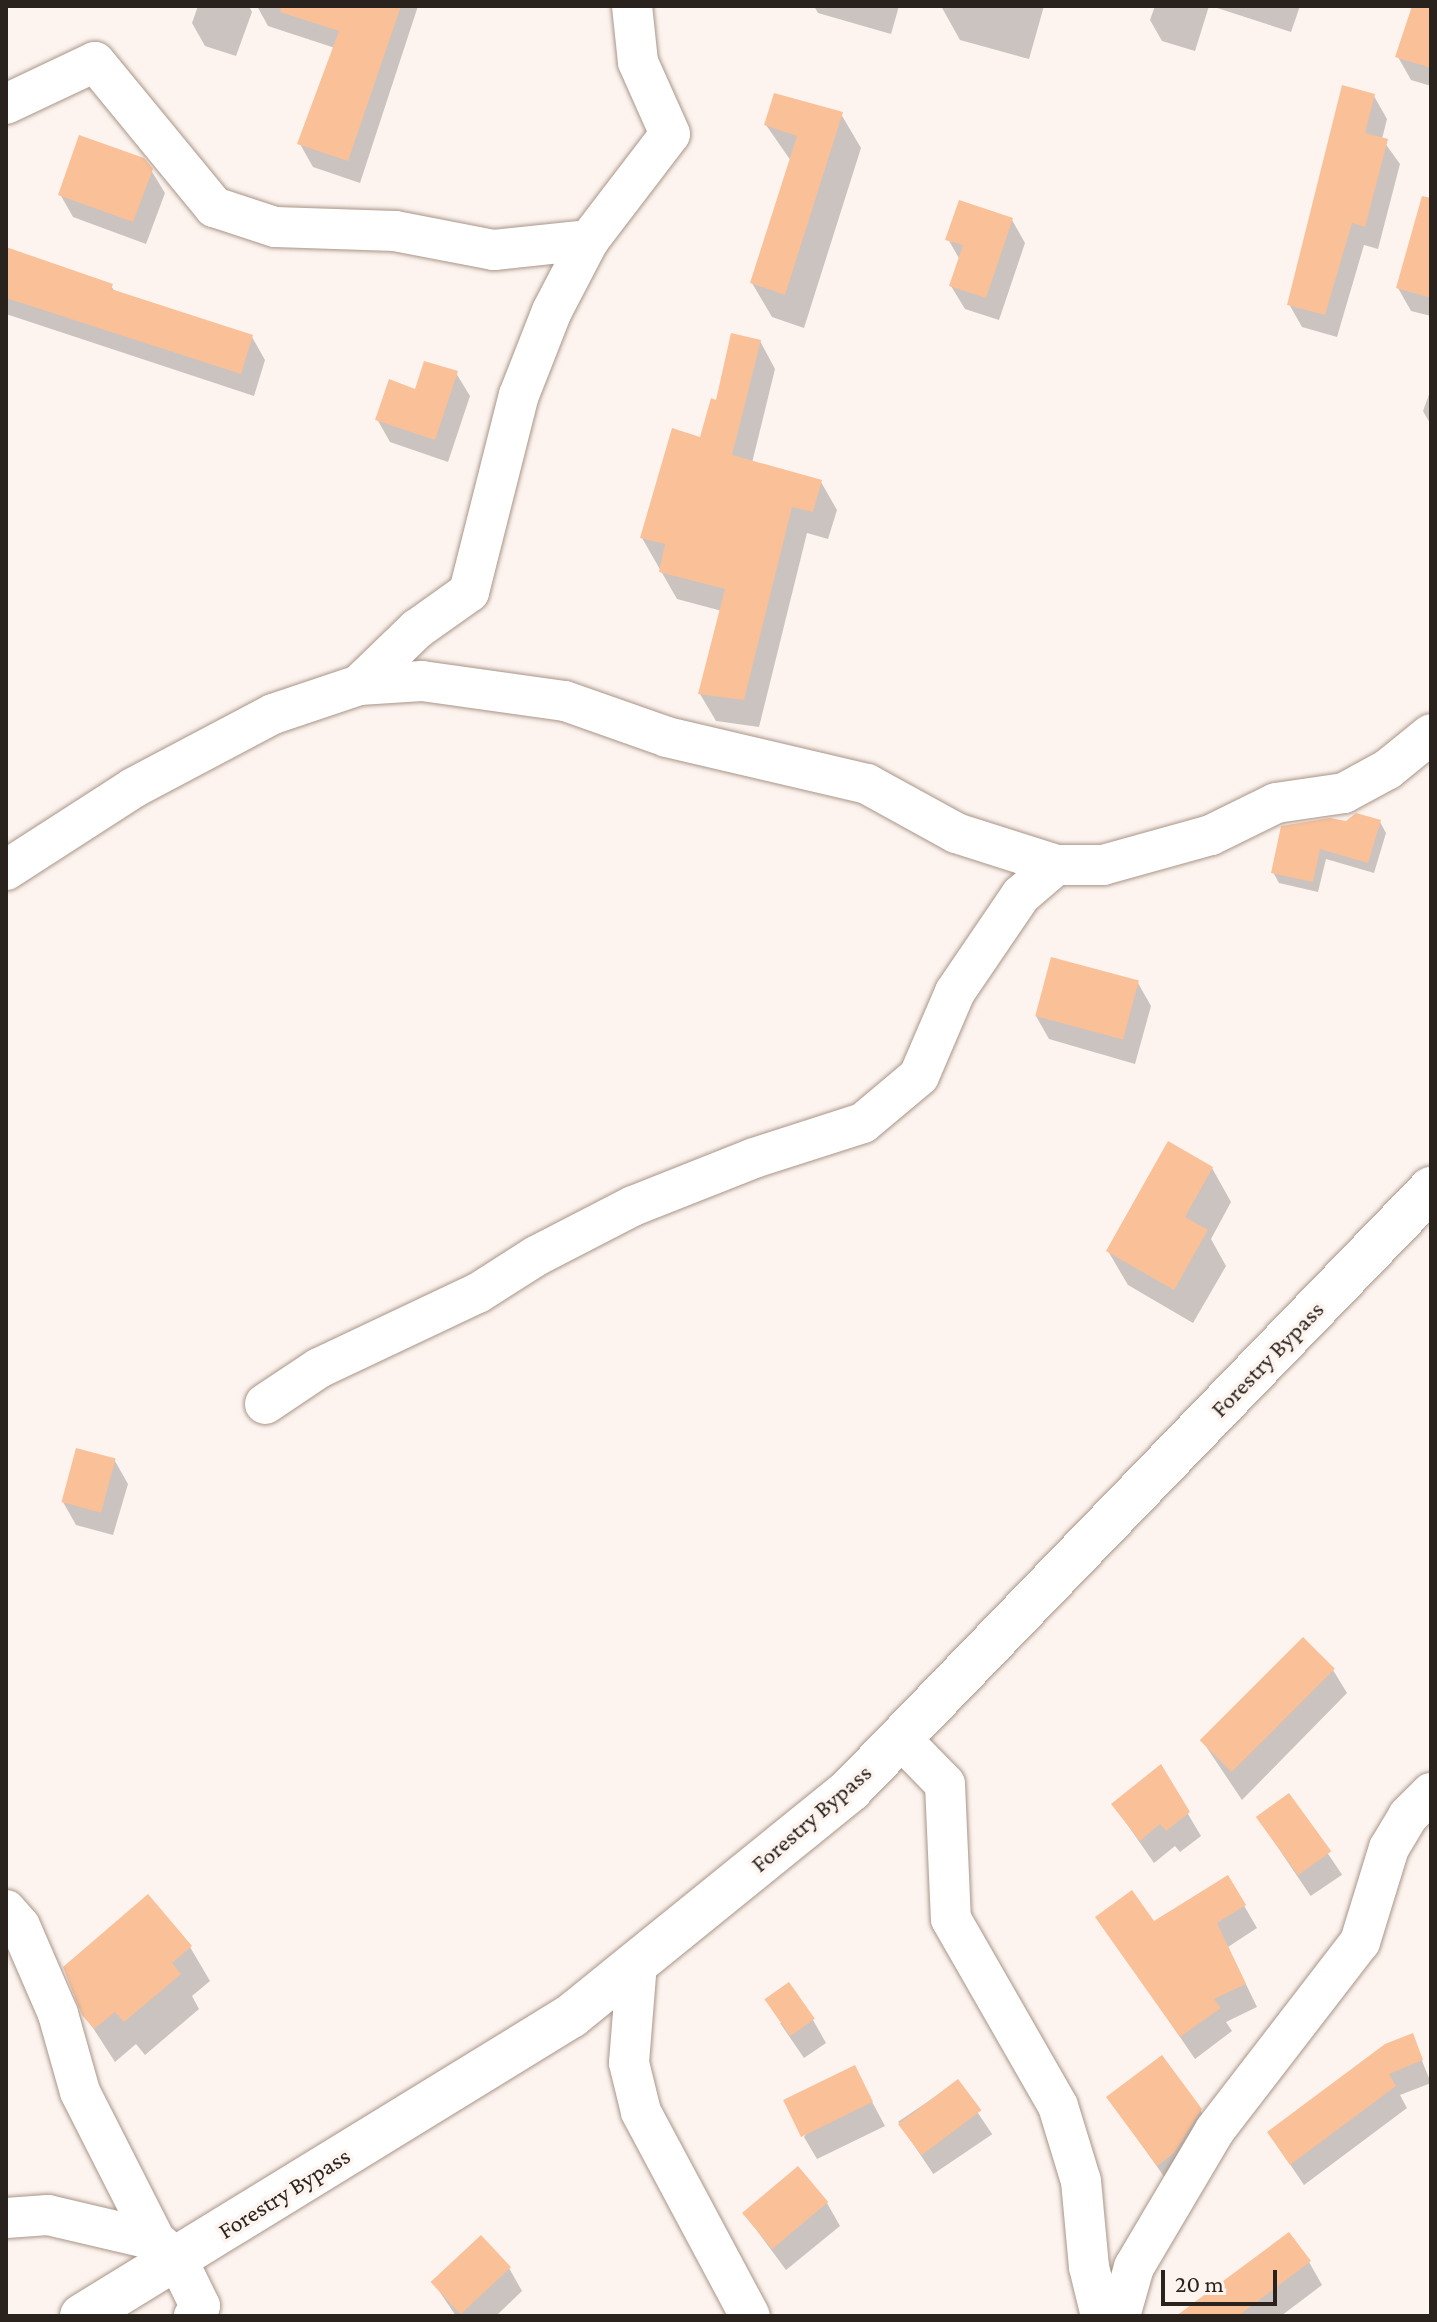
<!DOCTYPE html>
<html>
<head>
<meta charset="utf-8">
<style>
	body { margin:0 }
	#map { position:relative; width:1437px; height:2322px; overflow:hidden; background:#fdf4ef; font-family:"Crimson Pro",serif }
	div>[style] { position:absolute }
	.shadow>* { inset:0; background:#0003; transform-origin:0 0 }
	.building>* { inset:0; background:#fac098; transform-origin:0 0 }
	.roads { filter:drop-shadow(0 0 2px #a99588) drop-shadow(0 0 2px #a99588) }
	.street>* { height:40px; margin:-20px; padding:0 20px; transform-origin:20px; border-radius:20px; background:#fff }
	.secondary>* { height:44px; margin:-22px; padding:0 22px; transform-origin:22px; border-radius:22px; background:#fff }
	span { translate:-50% -50%; white-space:nowrap; text-align:center; line-height:1.15; -webkit-text-stroke:7px #fdf4ef; paint-order:stroke }
	.street-label { font-size:24px; color:#2a221d }
	.frame { position:absolute; inset:0; border:8px solid #2a221d; pointer-events:none }
	.scale { position:absolute; left:1161px; top:2270px; width:116px; height:36px; box-sizing:border-box; border:4px solid #2a221d; border-top:0; padding-left:10px; font-size:24px; line-height:28px; white-space:nowrap; color:#2a221d; -webkit-text-stroke:6px #fdf4ef; paint-order:stroke }
</style>
</head>
<body>
<div id="map">
	<div class="shadow">
		<div style="clip-path:polygon(198px 6px,249px 6px,252px 12px,236px 56px,205px 46px,192px 23px)"></div>
		<div style="clip-path:polygon(257px 6px,418px 6px,360px 183px,313px 167px,300px 144px,335px 48px,268px 26px)"></div>
		<div style="clip-path:polygon(814px 6px,899px 6px,891px 34px,818px 13px)"></div>
		<div style="clip-path:polygon(941px 6px,1044px 6px,1029px 59px,960px 40px)"></div>
		<div style="clip-path:polygon(1155px 6px,1209px 6px,1195px 51px,1162px 41px,1150px 20px)"></div>
		<div style="clip-path:polygon(1211px 6px,1300px 6px,1291px 32px)"></div>
		<div style="clip-path:polygon(1414px 6px,1431px 6px,1431px 86px,1411px 80px,1398px 57px)"></div>
		<div style="clip-path:polygon(1374px 96px,1387px 119px,1382px 139px,1400px 164px,1378px 249px,1364px 245px,1337px 337px,1302px 327px,1289px 304px)"></div>
		<div style="clip-path:polygon(841px 114px,861px 148px,804px 328px,772px 317px,752px 283px,791px 161px,766px 125px)"></div>
		<div style="clip-path:polygon(151px 170px,165px 193px,146px 244px,73px 217px,60px 194px)"></div>
		<div style="clip-path:polygon(1012px 220px,1025px 243px,999px 320px,965px 309px,951px 286px,960px 260px,948px 239px)"></div>
		<div style="clip-path:polygon(1431px 223px,1431px 316px,1411px 311px,1398px 288px)"></div>
		<div style="clip-path:polygon(6px 249px,111px 286px,116px 293px,252px 337px,265px 360px,254px 396px,6px 314px)"></div>
		<div style="clip-path:polygon(760px 341px,775px 369px,752px 463px,821px 482px,837px 510px,828px 539px,807px 533px,759px 727px,716px 721px,700px 694px,722px 611px,677px 599px,642px 538px,702px 439px,717px 402px)"></div>
		<div style="clip-path:polygon(456px 373px,470px 396px,448px 462px,390px 442px,377px 419px,416px 391px)"></div>
		<div style="clip-path:polygon(1431px 389px,1431px 425px,1423px 411px)"></div>
		<div style="clip-path:polygon(1380px 822px,1386px 833px,1374px 873px,1326px 859px,1318px 892px,1279px 883px,1273px 872px,1347px 823px)"></div>
		<div style="clip-path:polygon(1138px 983px,1151px 1006px,1135px 1064px,1049px 1039px,1036px 1016px)"></div>
		<div style="clip-path:polygon(1212px 1168px,1231px 1202px,1211px 1239px,1226px 1266px,1193px 1323px,1128px 1285px,1108px 1251px)"></div>
		<div style="clip-path:polygon(115px 1461px,128px 1484px,113px 1535px,76px 1525px,63px 1502px)"></div>
		<div style="clip-path:polygon(1333px 1670px,1347px 1693px,1242px 1800px,1203px 1742px)"></div>
		<div style="clip-path:polygon(1160px 1767px,1201px 1836px,1180px 1852px,1175px 1846px,1154px 1863px,1113px 1804px)"></div>
		<div style="left:1289px;top:1796px;width:95px;height:38px;rotate:56deg"></div>
		<div style="clip-path:polygon(1228px 1878px,1257px 1928px,1228px 1947px,1257px 2007px,1226px 2022px,1232px 2031px,1195px 2059px,1098px 1917px,1154px 1923px)"></div>
		<div style="clip-path:polygon(190px 1947px,210px 1981px,192px 1996px,199px 2009px,145px 2055px,136px 2044px,115px 2062px,84px 2014px)"></div>
		<div style="clip-path:polygon(813px 2020px,826px 2043px,804px 2058px,780px 2023px)"></div>
		<div style="clip-path:polygon(1412px 2036px,1431px 2083px,1400px 2095px,1407px 2108px,1304px 2185px,1269px 2133px)"></div>
		<div style="clip-path:polygon(854px 2068px,885px 2126px,817px 2159px,804px 2137px)"></div>
		<div style="left:957px;top:2082px;width:63px;height:71px;rotate:56deg"></div>
		<div style="clip-path:polygon(1109px 2098px,1200px 2110px,1214px 2133px,1172px 2188px)"></div>
		<div style="clip-path:polygon(827px 2203px,840px 2226px,786px 2270px,744px 2213px)"></div>
		<div style="clip-path:polygon(1309px 2262px,1322px 2285px,1281px 2316px,1179px 2316px)"></div>
		<div style="clip-path:polygon(509px 2268px,522px 2291px,496px 2316px,456px 2316px,433px 2282px)"></div>
	</div>
	<div class="building">
		<div style="clip-path:polygon(281px 6px,401px 6px,348px 161px,297px 144px,339px 31px,280px 12px)"></div>
		<div style="clip-path:polygon(1412px 6px,1431px 6px,1431px 68px,1395px 57px)"></div>
		<div style="clip-path:polygon(1342px 85px,1375px 94px,1365px 133px,1388px 139px,1365px 227px,1352px 223px,1325px 315px,1287px 305px)"></div>
		<div style="clip-path:polygon(774px 93px,843px 112px,785px 295px,750px 283px,797px 136px,764px 125px)"></div>
		<div style="clip-path:polygon(79px 135px,144px 158px,153px 169px,133px 222px,58px 195px)"></div>
		<div style="clip-path:polygon(1422px 196px,1431px 198px,1431px 298px,1396px 288px)"></div>
		<div style="clip-path:polygon(959px 200px,1013px 218px,986px 298px,949px 286px,963px 245px,945px 240px)"></div>
		<div style="clip-path:polygon(6px 247px,113px 284px,111px 289px,253px 335px,241px 374px,6px 298px)"></div>
		<div style="clip-path:polygon(731px 333px,761px 340px,732px 455px,822px 480px,813px 512px,792px 507px,744px 700px,698px 694px,725px 589px,659px 572px,665px 544px,640px 538px,672px 428px,700px 437px,711px 398px,716px 400px)"></div>
		<div style="clip-path:polygon(424px 361px,458px 371px,435px 440px,375px 420px,389px 379px,415px 389px)"></div>
		<div style="clip-path:polygon(1356px 813px,1381px 820px,1368px 863px,1320px 849px,1313px 882px,1271px 873px,1281px 826px,1330px 818px,1346px 821px)"></div>
		<div style="left:1051px;top:957px;width:91px;height:61px;rotate:15deg"></div>
		<div style="clip-path:polygon(1168px 1141px,1213px 1167px,1185px 1217px,1208px 1230px,1174px 1290px,1106px 1251px)"></div>
		<div style="left:76px;top:1448px;width:41px;height:56px;rotate:15deg"></div>
		<div style="left:1303px;top:1637px;width:45px;height:146px;rotate:45deg"></div>
		<div style="clip-path:polygon(1161px 1764px,1190px 1812px,1166px 1831px,1160px 1824px,1140px 1841px,1111px 1804px)"></div>
		<div style="left:1289px;top:1793px;width:72px;height:41px;rotate:54deg"></div>
		<div style="clip-path:polygon(1228px 1875px,1246px 1905px,1217px 1923px,1246px 1984px,1214px 1999px,1221px 2008px,1180px 2037px,1095px 1917px,1132px 1890px,1154px 1921px)"></div>
		<div style="clip-path:polygon(148px 1894px,192px 1946px,172px 1963px,181px 1974px,124px 2022px,115px 2012px,94px 2029px,82px 2015px,63px 1967px)"></div>
		<div style="left:789px;top:1982px;width:45px;height:30px;rotate:55deg"></div>
		<div style="clip-path:polygon(1413px 2033px,1423px 2060px,1389px 2074px,1396px 2086px,1290px 2165px,1267px 2132px,1385px 2044px)"></div>
		<div style="clip-path:polygon(1162px 2055px,1202px 2109px,1174px 2153px,1157px 2166px,1106px 2097px)"></div>
		<div style="left:855px;top:2065px;width:41px;height:80px;rotate:64deg"></div>
		<div style="left:958px;top:2079px;width:39px;height:75px;rotate:53deg"></div>
		<div style="left:798px;top:2166px;width:47px;height:73px;rotate:50deg"></div>
		<div style="clip-path:polygon(1289px 2232px,1311px 2261px,1238px 2316px,1176px 2316px)"></div>
		<div style="left:481px;top:2235px;width:44px;height:69px;rotate:47deg"></div>
	</div>
	<div class="roads">
		<div class="street">
			<div style="left:6px;top:104px;width:98px;rotate:-25.3deg"></div>
			<div style="left:95px;top:62px;width:188px;rotate:50.6deg"></div>
			<div style="left:214px;top:207px;width:64px;rotate:18.2deg"></div>
			<div style="left:275px;top:227px;width:120px;rotate:1.9deg"></div>
			<div style="left:395px;top:231px;width:101px;rotate:10.9deg"></div>
			<div style="left:494px;top:250px;width:96px;rotate:-6deg"></div>
			<div style="left:359px;top:685px;width:81px;rotate:-44deg"></div>
			<div style="left:417px;top:629px;width:64px;rotate:-35.4deg"></div>
			<div style="left:469px;top:592px;width:203px;rotate:-75.8deg"></div>
			<div style="left:519px;top:395px;width:90px;rotate:-68.6deg"></div>
			<div style="left:552px;top:311px;width:80px;rotate:-62.5deg"></div>
			<div style="left:589px;top:240px;width:133px;rotate:-52.6deg"></div>
			<div style="left:670px;top:134px;width:79px;rotate:-114deg"></div>
			<div style="left:638px;top:62px;width:56px;rotate:-96.1deg"></div>
			<div style="left:6px;top:870px;width:151px;rotate:-32.8deg"></div>
			<div style="left:133px;top:788px;width:158px;rotate:-27.9deg"></div>
			<div style="left:273px;top:714px;width:91px;rotate:-18.6deg"></div>
			<div style="left:359px;top:685px;width:63px;rotate:-3.6deg"></div>
			<div style="left:422px;top:681px;width:144px;rotate:8deg"></div>
			<div style="left:565px;top:701px;width:108px;rotate:19.4deg"></div>
			<div style="left:667px;top:737px;width:205px;rotate:13.2deg"></div>
			<div style="left:867px;top:784px;width:102px;rotate:28.8deg"></div>
			<div style="left:956px;top:833px;width:105px;rotate:17.7deg"></div>
			<div style="left:1056px;top:865px;width:47px"></div>
			<div style="left:1103px;top:865px;width:112px;rotate:-15.5deg"></div>
			<div style="left:1211px;top:835px;width:72px;rotate:-26.2deg"></div>
			<div style="left:1276px;top:803px;width:69px;rotate:-8.4deg"></div>
			<div style="left:1344px;top:793px;width:50px;rotate:-28.6deg"></div>
			<div style="left:1388px;top:769px;width:55px;rotate:-39.1deg"></div>
			<div style="left:265px;top:1404px;width:65px;rotate:-33.7deg"></div>
			<div style="left:319px;top:1368px;width:176px;rotate:-25.3deg"></div>
			<div style="left:478px;top:1293px;width:69px;rotate:-32.5deg"></div>
			<div style="left:536px;top:1256px;width:109px;rotate:-27.3deg"></div>
			<div style="left:633px;top:1206px;width:130px;rotate:-21.6deg"></div>
			<div style="left:754px;top:1158px;width:114px;rotate:-17.8deg"></div>
			<div style="left:863px;top:1123px;width:73px;rotate:-40deg"></div>
			<div style="left:919px;top:1076px;width:91px;rotate:-66.8deg"></div>
			<div style="left:955px;top:992px;width:117px;rotate:-55.8deg"></div>
			<div style="left:1021px;top:895px;width:46px;rotate:-40.6deg"></div>
			<div style="left:900px;top:1738px;width:64px;rotate:45.6deg"></div>
			<div style="left:945px;top:1784px;width:135px;rotate:87.5deg"></div>
			<div style="left:951px;top:1919px;width:215px;rotate:60.2deg"></div>
			<div style="left:1058px;top:2106px;width:78px;rotate:73deg"></div>
			<div style="left:1081px;top:2181px;width:86px;rotate:84.7deg"></div>
			<div style="left:1089px;top:2267px;width:50px;rotate:76.2deg"></div>
			<div style="left:6px;top:1910px;width:21px;rotate:49deg"></div>
			<div style="left:20px;top:1926px;width:96px;rotate:66.6deg"></div>
			<div style="left:58px;top:2014px;width:81px;rotate:74.2deg"></div>
			<div style="left:80px;top:2092px;width:166px;rotate:63.1deg"></div>
			<div style="left:155px;top:2240px;width:29px;rotate:41deg"></div>
			<div style="left:177px;top:2259px;width:52px;rotate:63.9deg"></div>
			<div style="left:200px;top:2306px;width:12px;rotate:121deg"></div>
			<div style="left:637px;top:1963px;width:100px;rotate:94.6deg"></div>
			<div style="left:629px;top:2063px;width:50px;rotate:76.2deg"></div>
			<div style="left:641px;top:2112px;width:231px;rotate:61.9deg"></div>
			<div style="left:6px;top:2218px;width:42px;rotate:-4.1deg"></div>
			<div style="left:48px;top:2215px;width:110px;rotate:13.2deg"></div>
			<div style="left:1120px;top:2316px;width:51px;rotate:-74.1deg"></div>
			<div style="left:1134px;top:2267px;width:159px;rotate:-59.4deg"></div>
			<div style="left:1215px;top:2130px;width:237px;rotate:-52.4deg"></div>
			<div style="left:1360px;top:1942px;width:98px;rotate:-72.9deg"></div>
			<div style="left:1389px;top:1848px;width:37px;rotate:-59deg"></div>
			<div style="left:1408px;top:1816px;width:33px;rotate:-45deg"></div>
		</div>
		<div class="secondary">
			<div style="left:82px;top:2316px;width:574px;rotate:-31.53deg"></div>
			<div style="left:571px;top:2016px;width:360px;rotate:-39deg"></div>
			<div style="left:851px;top:1789px;width:835px;rotate:-45.97deg"></div>
		</div>
	</div>
	<div class="street-label">
		<span style="left:1267px;top:1359px;rotate:-46deg">Forestry Bypass</span>
		<span style="left:811px;top:1818px;rotate:-41deg">Forestry Bypass</span>
		<span style="left:284px;top:2193px;rotate:-32deg">Forestry Bypass</span>
	</div>
	<div class="frame"></div>
	<div class="scale">20 m</div>
</div>
</body>
</html>
